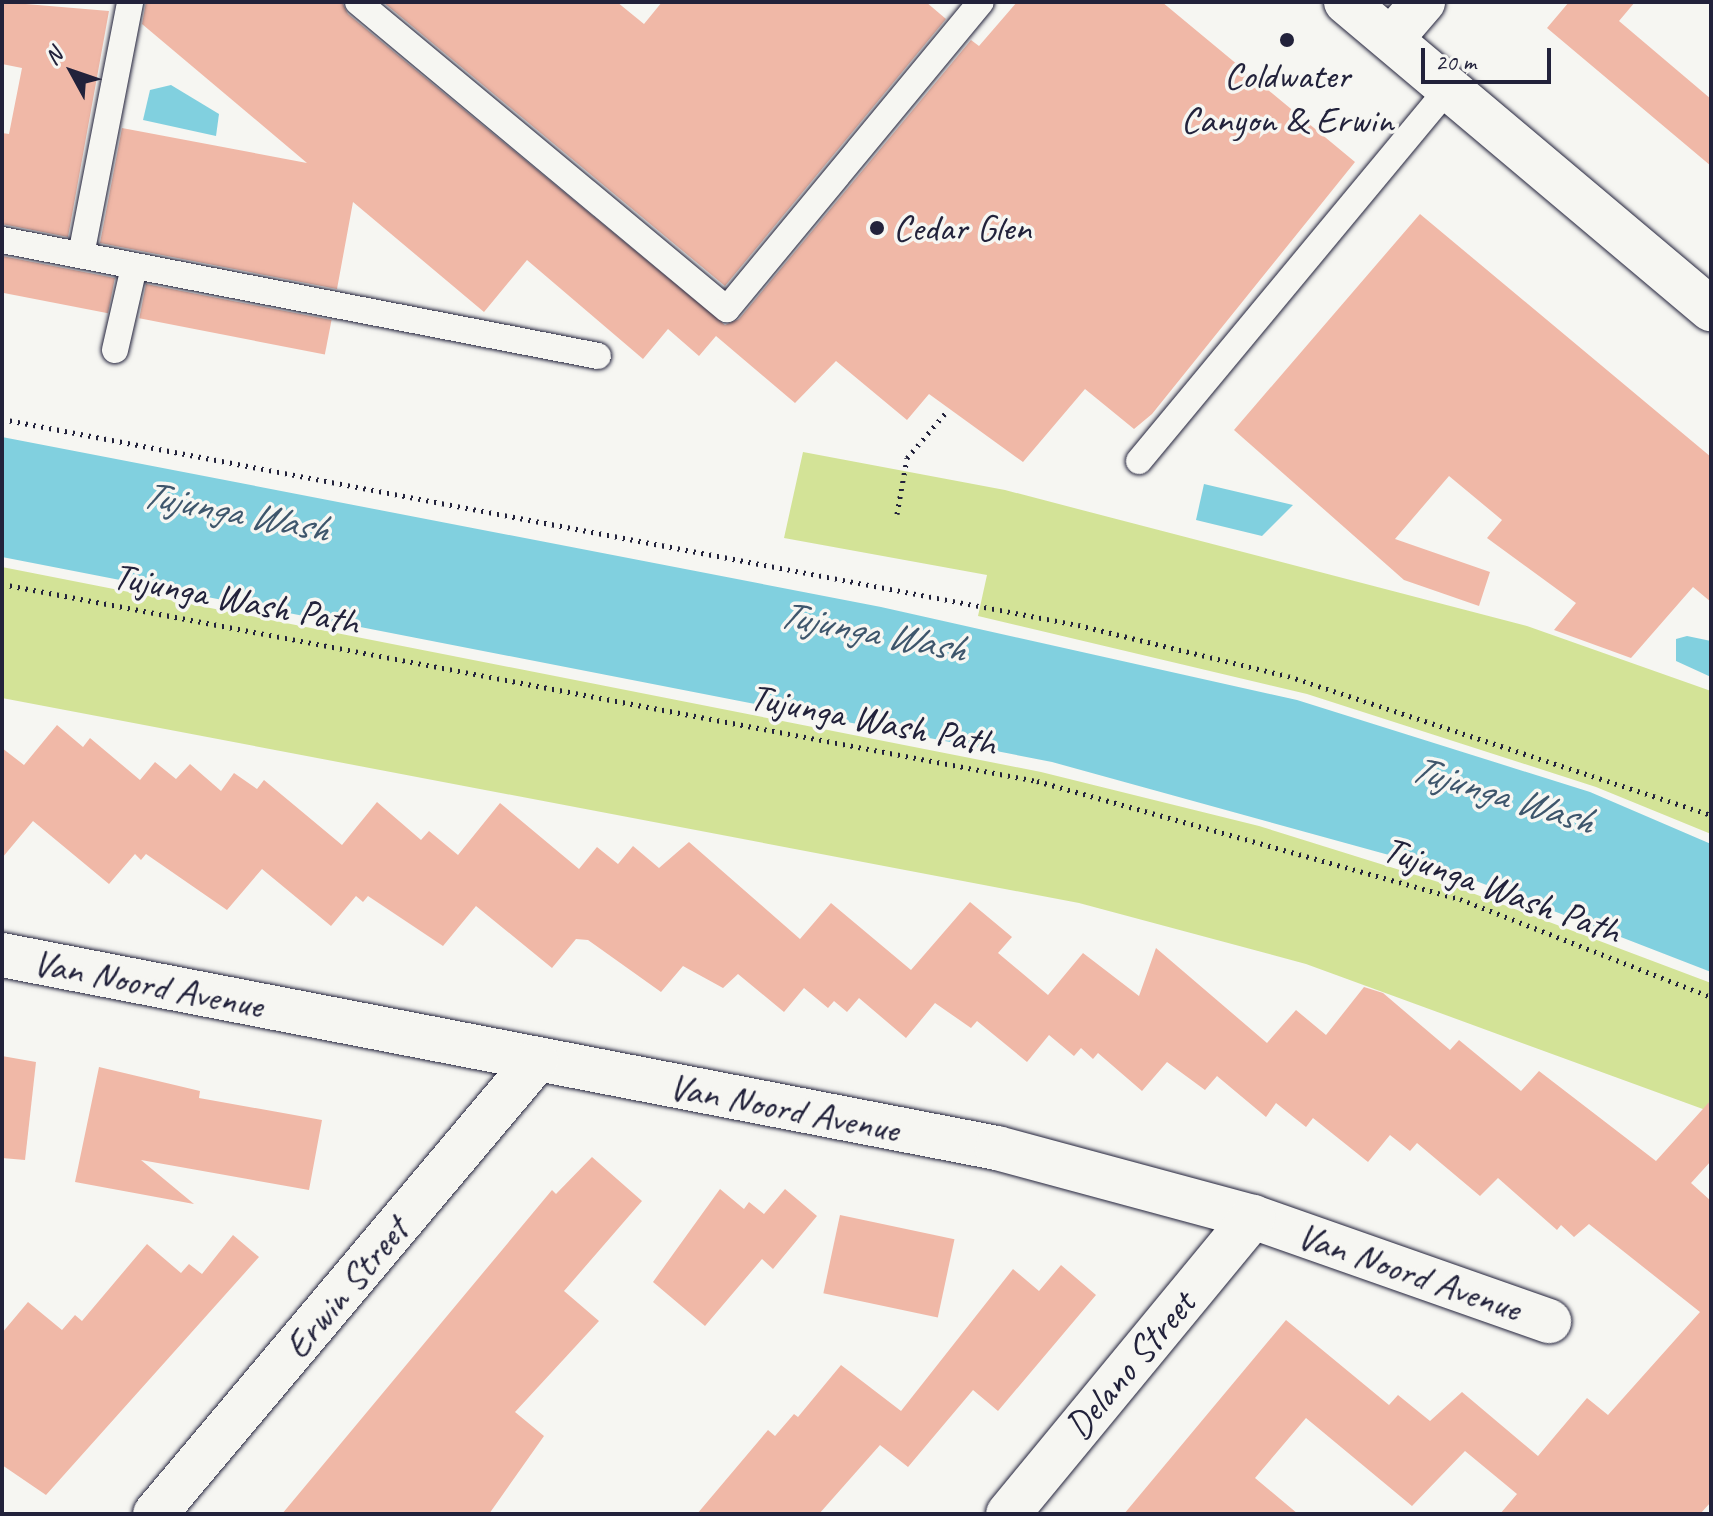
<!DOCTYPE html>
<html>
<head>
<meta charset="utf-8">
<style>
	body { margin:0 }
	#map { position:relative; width:1713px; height:1516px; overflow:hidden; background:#f6f6f2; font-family:Caveat,sans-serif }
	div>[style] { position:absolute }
	.green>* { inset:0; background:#d3e397 }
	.water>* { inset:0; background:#81d0df }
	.building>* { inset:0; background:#f0b8a7; transform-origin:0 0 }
	.path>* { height:5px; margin-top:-2.5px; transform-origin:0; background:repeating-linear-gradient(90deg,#22223b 0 2px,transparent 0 8px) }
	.roads { filter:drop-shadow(0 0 2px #22223b) drop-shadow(0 0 2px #22223b) }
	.lane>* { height:26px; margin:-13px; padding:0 13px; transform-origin:13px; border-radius:13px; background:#f6f6f2 }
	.street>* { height:44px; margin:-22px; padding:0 22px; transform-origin:22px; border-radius:22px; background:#f6f6f2 }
	.secondary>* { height:44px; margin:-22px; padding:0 22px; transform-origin:22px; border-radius:22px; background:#f6f6f2 }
	.dots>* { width:22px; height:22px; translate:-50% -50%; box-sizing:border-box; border:4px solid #f6f6f2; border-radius:50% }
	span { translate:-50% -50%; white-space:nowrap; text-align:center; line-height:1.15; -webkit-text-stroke:7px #f6f6f2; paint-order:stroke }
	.poi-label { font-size:38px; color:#22223b }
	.left { translate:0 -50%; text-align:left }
	.street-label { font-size:38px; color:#22223b }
	.water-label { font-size:40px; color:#3e566c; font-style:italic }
	.frame { position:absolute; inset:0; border:4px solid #22223b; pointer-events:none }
	.north { position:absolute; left:32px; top:32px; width:80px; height:80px; -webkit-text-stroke:6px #f6f6f2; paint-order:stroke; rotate:310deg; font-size:22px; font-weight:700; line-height:32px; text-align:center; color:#22223b }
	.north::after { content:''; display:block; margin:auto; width:28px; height:36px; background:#22223b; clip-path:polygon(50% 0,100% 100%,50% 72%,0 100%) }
	.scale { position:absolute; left:1421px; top:48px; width:130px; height:36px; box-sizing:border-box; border:4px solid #22223b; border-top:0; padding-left:10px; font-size:24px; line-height:28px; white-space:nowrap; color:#22223b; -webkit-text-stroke:6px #f6f6f2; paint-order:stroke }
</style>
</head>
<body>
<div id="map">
	<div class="green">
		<div style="clip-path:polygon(803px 452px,1005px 490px,1527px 626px,1711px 691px,1711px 834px,1596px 787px,1307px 694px,978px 616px,987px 575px,784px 538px)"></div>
		<div style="clip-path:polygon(2px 567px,1041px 772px,1259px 826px,1464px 890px,1711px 983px,1711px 1112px,1306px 964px,1079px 903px,2px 698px)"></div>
	</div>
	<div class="water">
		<div style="clip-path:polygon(171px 85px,219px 114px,216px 136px,143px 120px,150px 90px)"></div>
		<div style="clip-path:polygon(2px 437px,881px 607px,1297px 700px,1590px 792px,1711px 844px,1711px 972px,1458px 874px,1052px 762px,2px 557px)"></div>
		<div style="clip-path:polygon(1204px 484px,1293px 505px,1262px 536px,1196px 520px)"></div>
		<div style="clip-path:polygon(1687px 636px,1711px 641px,1711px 677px,1676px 661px,1676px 639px)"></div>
	</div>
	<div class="building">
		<div style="clip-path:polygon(2px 2px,109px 11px,68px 237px,2px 224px,2px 133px,9px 134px,22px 68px,2px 64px)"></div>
		<div style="clip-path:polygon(146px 2px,342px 2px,348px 14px,725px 325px,739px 319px,971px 40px,979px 46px,1017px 2px,1162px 2px,1355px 162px,1152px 414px,1134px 429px,1085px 389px,1023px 462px,929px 394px,907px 420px,836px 361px,795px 403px,716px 336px,699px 356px,668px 329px,643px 359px,527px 260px,484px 312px,353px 202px,337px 289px,100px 243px,122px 128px,307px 163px,142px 24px)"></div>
		<div style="clip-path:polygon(383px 2px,617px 2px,644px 24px,662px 2px,926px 2px,946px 19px,725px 286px)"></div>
		<div style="clip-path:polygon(1569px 2px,1635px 2px,1619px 21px,1711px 99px,1711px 166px,1547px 28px)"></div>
		<div style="clip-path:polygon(1420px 214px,1711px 457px,1711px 602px,1693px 587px,1631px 658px,1554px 630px,1576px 603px,1487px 538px,1502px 520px,1449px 476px,1395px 539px,1490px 572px,1479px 606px,1404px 580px,1234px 430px)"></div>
		<div style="left:2px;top:256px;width:115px;height:36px;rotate:11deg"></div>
		<div style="left:146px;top:284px;width:189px;height:35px;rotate:11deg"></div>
		<div style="clip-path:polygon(57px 725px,83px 747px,90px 738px,140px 780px,155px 762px,176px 779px,190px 764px,221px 791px,234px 773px,257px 789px,264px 780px,342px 845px,377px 802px,421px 840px,429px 831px,458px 855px,500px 803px,579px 869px,597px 847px,618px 864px,633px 846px,659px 868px,689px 842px,800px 939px,831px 903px,911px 970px,970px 902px,1012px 937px,998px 953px,1048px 995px,1083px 953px,1139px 996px,1156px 948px,1267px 1043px,1296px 1010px,1326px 1035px,1364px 987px,1383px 993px,1450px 1050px,1459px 1040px,1521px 1091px,1539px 1071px,1656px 1161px,1711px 1100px,1711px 1161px,1691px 1183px,1711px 1201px,1711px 1502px,1700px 1514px,1500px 1514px,1517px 1494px,1465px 1451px,1412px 1506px,1306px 1418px,1255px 1478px,1298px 1514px,1124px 1514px,1286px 1320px,1389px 1405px,1398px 1395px,1430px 1421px,1462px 1392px,1538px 1456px,1587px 1398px,1608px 1415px,1700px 1312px,1589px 1224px,1574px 1237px,1561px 1225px,1557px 1230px,1498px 1178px,1480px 1196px,1417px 1143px,1410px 1151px,1390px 1135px,1368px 1162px,1313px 1118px,1306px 1127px,1276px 1103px,1266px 1117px,1217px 1076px,1205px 1090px,1167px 1062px,1142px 1091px,1098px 1053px,1093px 1059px,1081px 1048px,1074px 1056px,1049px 1035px,1027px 1062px,977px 1021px,971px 1028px,935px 1003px,906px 1038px,859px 998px,847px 1012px,834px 1001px,828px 1008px,804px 988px,784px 1012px,738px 974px,723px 988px,683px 966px,661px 992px,588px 940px,576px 939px,552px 968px,476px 906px,443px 946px,368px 896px,363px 902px,356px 896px,331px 926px,262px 869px,227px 910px,146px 854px,141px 860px,135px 854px,109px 884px,33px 821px,2px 858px,2px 748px,24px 765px)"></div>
		<div style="clip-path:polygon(2px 1056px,36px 1062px,25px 1160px,2px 1158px)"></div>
		<div style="clip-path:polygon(99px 1067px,200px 1091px,199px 1098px,322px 1120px,309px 1190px,141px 1160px,194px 1204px,75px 1182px)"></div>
		<div style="clip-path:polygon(592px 1157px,642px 1201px,564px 1291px,599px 1321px,515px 1412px,544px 1436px,489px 1514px,282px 1514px,552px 1190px,556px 1194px)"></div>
		<div style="clip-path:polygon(720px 1189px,744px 1209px,749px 1202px,764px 1214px,785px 1189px,817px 1216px,773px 1269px,762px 1259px,705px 1326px,653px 1282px)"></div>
		<div style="left:840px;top:1215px;width:117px;height:80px;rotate:12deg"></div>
		<div style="clip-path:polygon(233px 1235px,259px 1257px,46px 1495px,2px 1465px,2px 1333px,28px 1302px,62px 1330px,75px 1315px,82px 1321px,147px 1244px,181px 1273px,189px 1264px,202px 1274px)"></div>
		<div style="clip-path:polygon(1061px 1265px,1096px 1295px,998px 1411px,973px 1390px,908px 1467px,880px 1445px,819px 1514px,697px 1514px,768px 1430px,775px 1436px,794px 1414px,798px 1417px,841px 1365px,901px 1411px,1013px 1269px,1039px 1291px)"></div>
	</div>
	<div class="path">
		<div style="left:2px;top:419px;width:1096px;rotate:10.84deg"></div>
		<div style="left:1078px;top:625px;width:216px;rotate:13.7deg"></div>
		<div style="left:1288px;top:676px;width:445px;rotate:18.2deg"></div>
		<div style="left:897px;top:514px;width:57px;rotate:-79.9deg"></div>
		<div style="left:907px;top:458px;width:63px;rotate:-49.5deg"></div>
		<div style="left:2px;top:584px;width:1054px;rotate:10.78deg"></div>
		<div style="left:1037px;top:781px;width:439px;rotate:15.6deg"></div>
		<div style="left:1460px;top:899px;width:269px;rotate:21.3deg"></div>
	</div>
	<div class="roads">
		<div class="lane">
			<div style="left:358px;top:2px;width:480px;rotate:39.8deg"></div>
			<div style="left:727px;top:309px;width:398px;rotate:-50.4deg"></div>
			<div style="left:2px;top:240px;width:607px;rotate:11.01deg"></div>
			<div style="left:81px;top:255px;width:258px;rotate:-79deg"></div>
			<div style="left:115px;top:350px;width:85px;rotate:-77.1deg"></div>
			<div style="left:1139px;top:461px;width:486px;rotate:-50.3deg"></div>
		</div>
		<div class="street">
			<div style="left:1391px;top:39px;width:49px;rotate:-49.1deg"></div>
			<div style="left:2px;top:955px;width:1014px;rotate:10.98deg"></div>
			<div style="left:997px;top:1148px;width:265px;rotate:15.1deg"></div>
			<div style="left:1253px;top:1217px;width:314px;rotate:19.4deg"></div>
			<div style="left:155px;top:1514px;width:592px;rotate:-49.93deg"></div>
			<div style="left:1008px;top:1514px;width:385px;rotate:-50.5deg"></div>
		</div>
		<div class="secondary">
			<div style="left:1346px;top:2px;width:477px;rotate:40.1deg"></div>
		</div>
	</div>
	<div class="dots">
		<div style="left:1287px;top:40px;background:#22223b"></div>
		<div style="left:877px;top:228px;background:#22223b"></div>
	</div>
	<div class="poi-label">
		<span style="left:1287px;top:98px">Coldwater<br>Canyon &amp; Erwin</span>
		<span class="left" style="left:893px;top:228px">Cedar Glen</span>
	</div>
	<div class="street-label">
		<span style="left:236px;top:599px;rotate:11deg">Tujunga Wash Path</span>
		<span style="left:873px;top:720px;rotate:11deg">Tujunga Wash Path</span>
		<span style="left:1502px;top:890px;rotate:20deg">Tujunga Wash Path</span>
		<span style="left:148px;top:984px;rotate:11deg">Van Noord Avenue</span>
		<span style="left:784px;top:1108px;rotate:11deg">Van Noord Avenue</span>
		<span style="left:1409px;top:1272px;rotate:19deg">Van Noord Avenue</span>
		<span style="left:346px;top:1288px;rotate:-50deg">Erwin Street</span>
		<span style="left:1130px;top:1365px;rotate:-50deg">Delano Street</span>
	</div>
	<div class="water-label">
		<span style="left:235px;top:511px;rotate:11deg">Tujunga Wash</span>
		<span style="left:872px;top:631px;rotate:11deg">Tujunga Wash</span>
		<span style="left:1502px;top:794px;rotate:17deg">Tujunga Wash</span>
	</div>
	<div class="frame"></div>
	<div class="north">N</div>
	<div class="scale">20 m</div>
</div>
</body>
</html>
